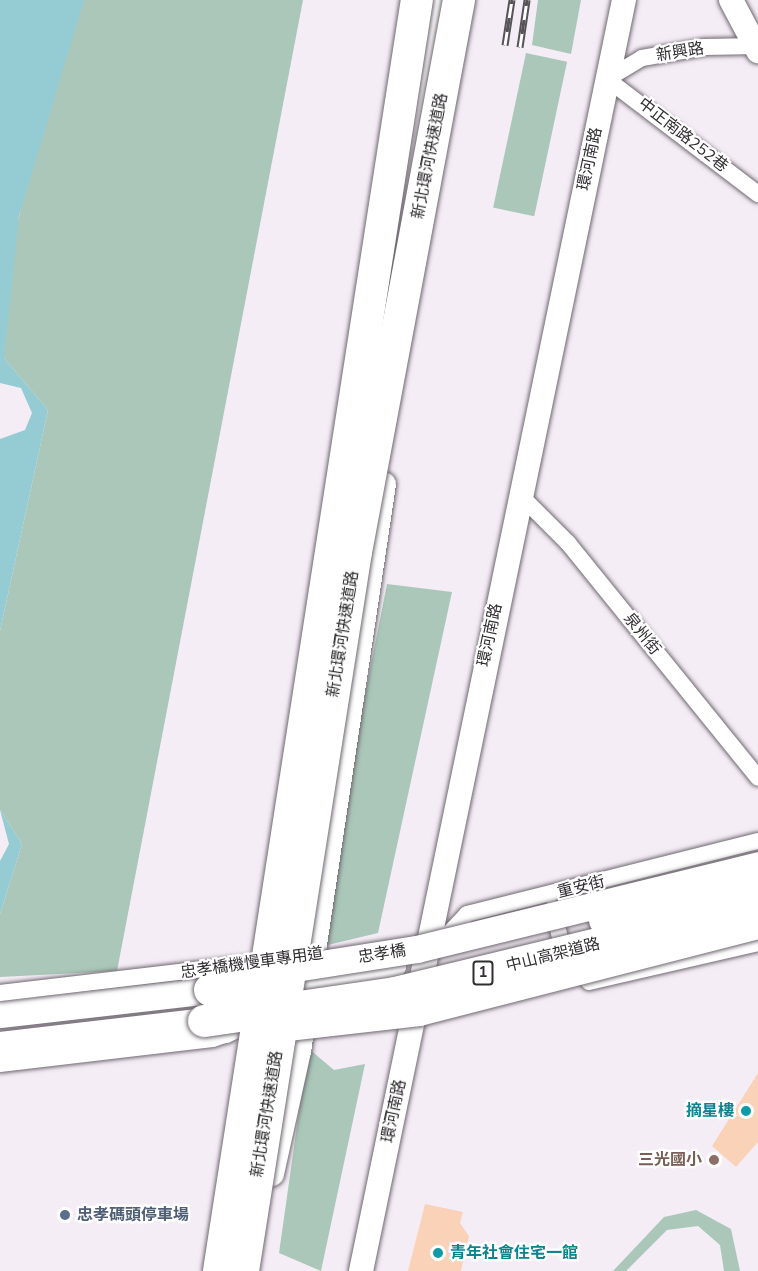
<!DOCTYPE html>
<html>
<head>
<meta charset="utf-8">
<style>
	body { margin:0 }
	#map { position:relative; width:758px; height:1271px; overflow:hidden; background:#f5edf6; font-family:"Nunito Sans","Noto Sans TC",sans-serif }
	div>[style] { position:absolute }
	.green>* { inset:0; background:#aac7b9; transform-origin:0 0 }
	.water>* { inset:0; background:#95ccd3 }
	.building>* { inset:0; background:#fad2b8 }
	.roads { filter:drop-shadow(0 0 2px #6f6870) drop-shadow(0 0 2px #6f6870) }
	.street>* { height:16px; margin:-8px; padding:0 8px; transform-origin:8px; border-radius:8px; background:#fff }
	.secondary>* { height:24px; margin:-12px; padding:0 12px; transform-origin:12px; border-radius:12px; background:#fff }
	.primary>* { height:27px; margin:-13.5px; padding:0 13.5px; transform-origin:13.5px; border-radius:13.5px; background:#fff }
	.highway>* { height:32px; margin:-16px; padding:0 16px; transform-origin:16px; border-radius:16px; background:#fff }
	.rail>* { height:7px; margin-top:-3.5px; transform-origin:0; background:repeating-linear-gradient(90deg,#fff 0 14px,#565256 0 28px); box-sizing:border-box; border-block:2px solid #565256 }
	.bridges { filter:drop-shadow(0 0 2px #6f6870) drop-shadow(0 0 2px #6f6870) }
	.street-bridge>* { height:16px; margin:-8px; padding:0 8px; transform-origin:8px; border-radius:8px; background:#fff }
	.primary-bridge>* { height:27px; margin:-13.5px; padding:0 13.5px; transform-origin:13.5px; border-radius:13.5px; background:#fff }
	.highway-bridge>* { height:32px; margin:-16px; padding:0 16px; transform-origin:16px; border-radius:16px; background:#fff }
	.dots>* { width:16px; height:16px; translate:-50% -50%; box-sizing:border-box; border:3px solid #fff; border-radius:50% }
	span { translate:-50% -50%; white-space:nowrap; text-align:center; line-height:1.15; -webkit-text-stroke:4.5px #fff; paint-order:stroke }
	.shield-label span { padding:2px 4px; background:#fff; border:2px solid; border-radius:4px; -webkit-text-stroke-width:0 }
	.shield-label { font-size:15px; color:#312e31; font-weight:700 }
	.street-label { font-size:16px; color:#312e31 }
	.culture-label { font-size:16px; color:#0d838f; font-weight:700 }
	.right { translate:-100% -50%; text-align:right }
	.left { translate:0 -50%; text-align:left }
	.education-label { font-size:16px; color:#785e54; font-weight:700 }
	.service-label { font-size:16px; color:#4e5e75; font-weight:700 }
</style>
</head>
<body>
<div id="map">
	<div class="green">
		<div style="clip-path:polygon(70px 0,303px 0,117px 971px,0 977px,0 914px,22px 844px,0 810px,0 631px,48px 410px,4px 358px,3px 285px)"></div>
		<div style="clip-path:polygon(538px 0,581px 0,571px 54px,532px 45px)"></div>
		<div style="left:526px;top:53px;width:42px;height:158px;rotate:12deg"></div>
		<div style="clip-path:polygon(387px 584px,452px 592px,378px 933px,315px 948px)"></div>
		<div style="clip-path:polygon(308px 1048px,334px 1070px,365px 1064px,321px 1271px,279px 1253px)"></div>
		<div style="clip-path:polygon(696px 1210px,731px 1229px,740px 1271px,724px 1271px,720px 1245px,698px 1226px,667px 1230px,626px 1271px,613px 1271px,664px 1217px)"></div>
	</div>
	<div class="water">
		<div style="clip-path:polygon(0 0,84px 0,19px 216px,4px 358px,48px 410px,0 631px,0 439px,25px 430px,32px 413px,21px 388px,0 383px)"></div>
		<div style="clip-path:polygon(0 810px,22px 844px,0 914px,0 861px,9px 844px)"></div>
	</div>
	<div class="building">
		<div style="clip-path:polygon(758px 1073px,758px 1142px,736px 1167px,712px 1146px)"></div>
		<div style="clip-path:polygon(425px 1204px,463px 1212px,460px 1223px,469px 1236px,461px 1271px,408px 1271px)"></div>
	</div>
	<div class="roads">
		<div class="street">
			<div style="left:758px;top:46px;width:53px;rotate:178.9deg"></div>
			<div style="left:705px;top:47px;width:64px;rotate:170.1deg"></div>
			<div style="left:642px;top:58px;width:41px;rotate:149deg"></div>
			<div style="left:607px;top:79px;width:190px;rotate:37.3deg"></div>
			<div style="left:520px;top:495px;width:68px;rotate:45deg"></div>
			<div style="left:568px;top:543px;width:302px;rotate:51deg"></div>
			<div style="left:553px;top:908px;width:52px;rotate:76.8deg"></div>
			<div style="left:441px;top:942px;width:38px;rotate:-47deg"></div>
			<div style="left:467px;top:914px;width:300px;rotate:-14.1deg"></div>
			<div style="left:589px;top:982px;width:173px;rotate:-13deg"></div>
			<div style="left:0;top:1064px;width:214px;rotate:-6.7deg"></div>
			<div style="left:213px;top:1039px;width:21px;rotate:-19deg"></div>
		</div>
		<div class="secondary">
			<div style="left:731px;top:0;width:58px;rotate:62.1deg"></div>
			<div style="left:306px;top:994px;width:41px;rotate:-27.8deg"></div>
			<div style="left:342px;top:975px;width:53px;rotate:-9.8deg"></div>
			<div style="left:272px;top:1174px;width:126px;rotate:-77.6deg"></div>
			<div style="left:299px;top:1051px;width:573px;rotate:-81.47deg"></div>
			<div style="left:361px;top:1271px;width:1298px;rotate:-78.31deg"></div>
		</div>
		<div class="primary">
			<div style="left:0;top:1014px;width:211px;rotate:-6.5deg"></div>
			<div style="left:0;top:1045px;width:205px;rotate:-6.7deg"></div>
			<div style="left:204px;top:1021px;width:22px;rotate:22deg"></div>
		</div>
		<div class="highway">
			<div style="left:389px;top:292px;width:296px;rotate:-80.3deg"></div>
		</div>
	</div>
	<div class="rail">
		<div style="left:505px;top:45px;width:46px;rotate:-81.2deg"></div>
		<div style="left:520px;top:47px;width:48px;rotate:-81.5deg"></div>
	</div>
	<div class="bridges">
		<div class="street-bridge">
			<div style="left:0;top:993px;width:275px;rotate:-6.7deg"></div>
		</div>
		<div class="primary-bridge">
			<div style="left:270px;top:972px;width:149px;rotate:-8.9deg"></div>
			<div style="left:417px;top:949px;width:351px;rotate:-13.8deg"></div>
			<div style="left:261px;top:1030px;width:159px;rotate:-6.5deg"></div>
			<div style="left:419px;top:1012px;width:350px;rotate:-14.4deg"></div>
		</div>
		<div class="highway-bridge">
			<div style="left:605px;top:920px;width:158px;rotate:-13.9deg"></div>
			<div style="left:210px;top:990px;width:73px;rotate:-3.9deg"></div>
			<div style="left:204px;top:1021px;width:193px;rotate:-8.3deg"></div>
			<div style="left:395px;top:993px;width:374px;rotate:-13.6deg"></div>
			<div style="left:219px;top:1271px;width:1286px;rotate:-81.15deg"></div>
			<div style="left:243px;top:1271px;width:728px;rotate:-81.07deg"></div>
			<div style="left:356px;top:552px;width:562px;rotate:-79.43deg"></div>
		</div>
	</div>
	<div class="dots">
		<div style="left:746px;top:1111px;background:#0f9aa8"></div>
		<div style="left:714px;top:1160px;background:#8d6e63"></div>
		<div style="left:65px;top:1215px;background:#5c6f8a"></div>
		<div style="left:438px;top:1253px;background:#0f9aa8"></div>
	</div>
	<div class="shield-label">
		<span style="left:483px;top:973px">1</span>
	</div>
	<div class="street-label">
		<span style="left:680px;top:52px;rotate:-9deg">新興路</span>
		<span style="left:683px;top:135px;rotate:38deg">中正南路252巷</span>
		<span style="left:430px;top:156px;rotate:-79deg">新北環河快速道路</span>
		<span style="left:590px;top:159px;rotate:-78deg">環河南路</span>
		<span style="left:343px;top:634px;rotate:-81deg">新北環河快速道路</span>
		<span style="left:642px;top:634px;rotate:51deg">泉州街</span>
		<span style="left:490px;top:635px;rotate:-78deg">環河南路</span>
		<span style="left:581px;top:887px;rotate:-14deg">重安街</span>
		<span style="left:382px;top:954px;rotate:-9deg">忠孝橋</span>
		<span style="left:553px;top:955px;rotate:-14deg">中山高架道路</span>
		<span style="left:252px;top:963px;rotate:-8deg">忠孝橋機慢車專用道</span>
		<span style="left:394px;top:1111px;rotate:-78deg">環河南路</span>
		<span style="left:267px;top:1114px;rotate:-81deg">新北環河快速道路</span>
	</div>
	<div class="culture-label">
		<span class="right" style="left:734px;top:1111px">摘星樓</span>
		<span class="left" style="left:450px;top:1253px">青年社會住宅一館</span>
	</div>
	<div class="education-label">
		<span class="right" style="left:702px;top:1160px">三光國小</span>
	</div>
	<div class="service-label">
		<span class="left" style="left:77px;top:1215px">忠孝碼頭停車場</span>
	</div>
</div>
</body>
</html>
